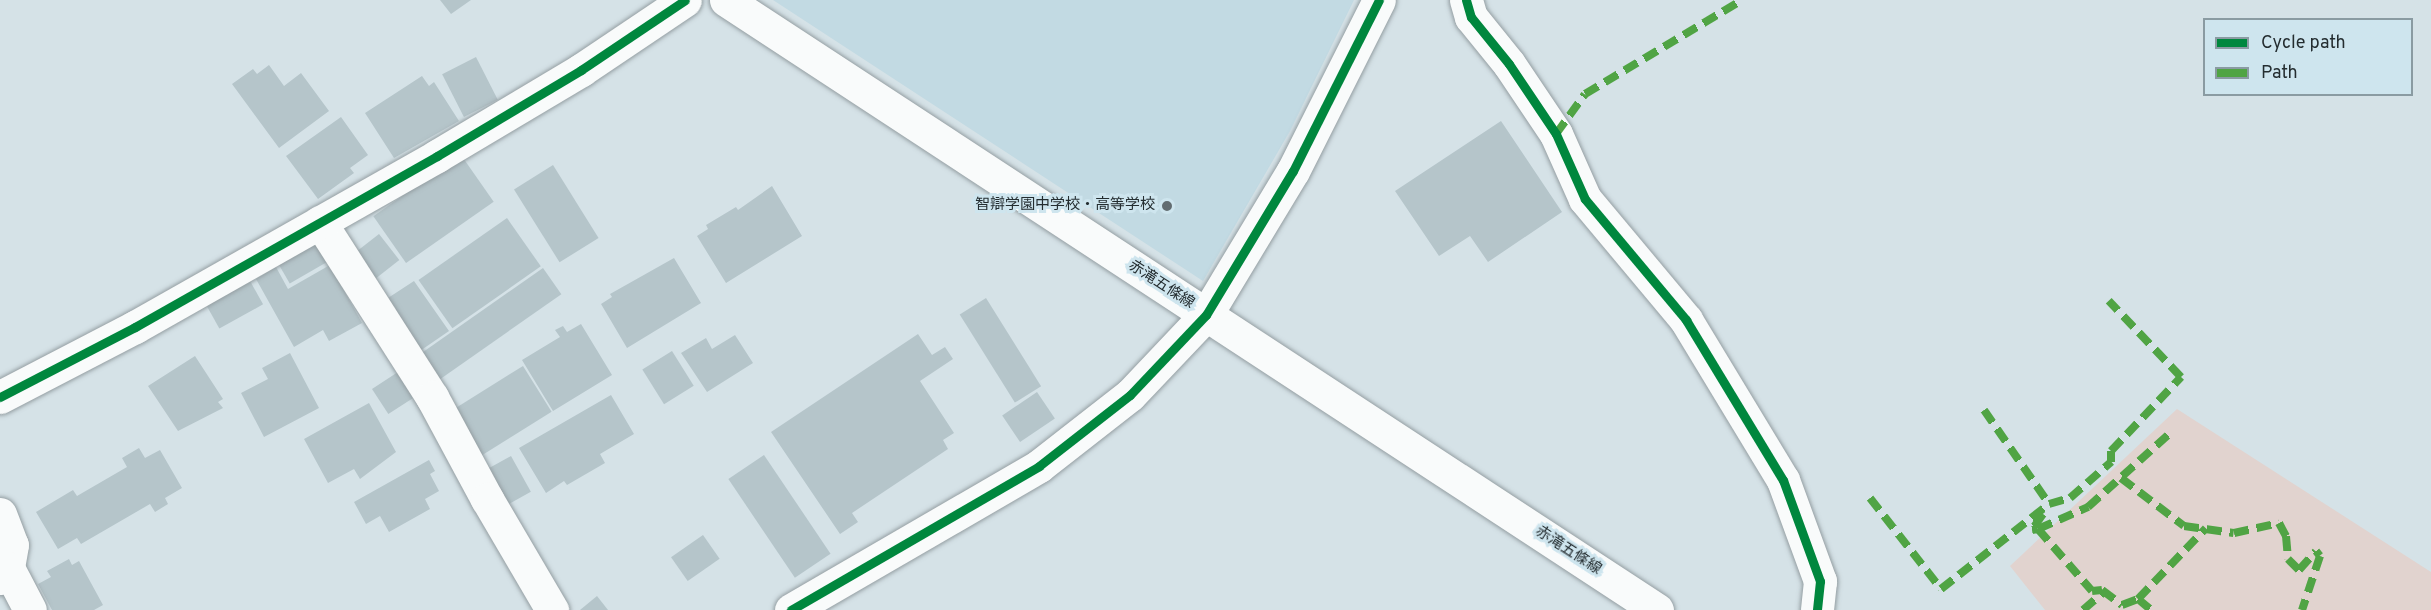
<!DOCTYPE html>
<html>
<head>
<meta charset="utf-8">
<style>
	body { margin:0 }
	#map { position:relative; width:2431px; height:610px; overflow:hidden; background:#d5e2e7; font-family:Overpass,"Noto Sans JP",sans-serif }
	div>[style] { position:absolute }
	.built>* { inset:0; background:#c2dae3 }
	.green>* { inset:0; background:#e1d3cf }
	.building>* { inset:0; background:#b5c5ca; transform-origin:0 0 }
	.roads { filter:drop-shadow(0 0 2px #949ea2) drop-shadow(0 0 2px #949ea2) }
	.street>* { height:33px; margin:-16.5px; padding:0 16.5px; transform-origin:16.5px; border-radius:16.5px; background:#f9fbfb }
	.secondary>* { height:33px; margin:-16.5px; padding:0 16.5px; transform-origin:16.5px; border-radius:16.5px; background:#f9fbfb }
	.quiet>* { height:8px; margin-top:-4px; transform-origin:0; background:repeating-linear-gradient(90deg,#50a444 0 15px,transparent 0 23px) }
	.cycleway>* { height:9px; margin:-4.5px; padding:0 4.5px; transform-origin:4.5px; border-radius:4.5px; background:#00873e }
	.dots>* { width:16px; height:16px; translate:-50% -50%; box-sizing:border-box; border:3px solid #cee5ee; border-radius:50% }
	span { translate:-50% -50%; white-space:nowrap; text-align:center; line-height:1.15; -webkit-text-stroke:6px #cee5ee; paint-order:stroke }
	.poi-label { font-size:15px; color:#242d30 }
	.right { translate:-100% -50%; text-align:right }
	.street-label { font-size:15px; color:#242d30 }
	.legend { position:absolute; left:2203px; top:18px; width:210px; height:78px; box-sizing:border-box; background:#cee5ee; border:2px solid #8a9ba2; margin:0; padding:8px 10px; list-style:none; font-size:18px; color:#242d30 }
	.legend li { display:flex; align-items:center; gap:12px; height:30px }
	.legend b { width:30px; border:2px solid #8a9ba2 }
</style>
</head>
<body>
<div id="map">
	<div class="built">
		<div style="clip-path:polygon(773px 0,1354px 0,1290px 131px,1203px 281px)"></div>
	</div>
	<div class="green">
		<div style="clip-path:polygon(2177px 409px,2431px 572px,2431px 610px,2045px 610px,2010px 566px)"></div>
	</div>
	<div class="building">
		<div style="clip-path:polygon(440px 0,471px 0,451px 14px)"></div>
		<div style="left:476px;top:57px;width:48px;height:38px;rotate:63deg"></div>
		<div style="clip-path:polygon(269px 65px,284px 86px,301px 73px,329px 111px,279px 148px,232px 84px,253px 69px,257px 74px)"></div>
		<div style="clip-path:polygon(422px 76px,429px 86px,434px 82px,459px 121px,394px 158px,365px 113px)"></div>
		<div style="clip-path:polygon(341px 117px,368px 155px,350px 168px,354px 173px,318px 199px,286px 156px)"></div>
		<div style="clip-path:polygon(1501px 121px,1562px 212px,1488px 262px,1470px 236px,1439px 256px,1395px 191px)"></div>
		<div style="left:461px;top:155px;width:57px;height:107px;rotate:55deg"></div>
		<div style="left:553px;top:165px;width:86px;height:46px;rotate:58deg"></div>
		<div style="clip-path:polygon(772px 186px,802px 236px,726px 283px,697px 236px,708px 229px,706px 225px,736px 207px,738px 210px)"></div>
		<div style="left:507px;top:218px;width:59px;height:108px;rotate:55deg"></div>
		<div style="left:379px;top:234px;width:33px;height:36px;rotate:52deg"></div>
		<div style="left:316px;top:243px;width:22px;height:43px;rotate:60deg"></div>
		<div style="clip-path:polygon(674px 258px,701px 303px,627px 348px,601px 304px,612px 297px,610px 294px)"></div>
		<div style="clip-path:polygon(330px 265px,362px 323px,329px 341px,323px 330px,294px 347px,256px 279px,276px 267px,288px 289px)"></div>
		<div style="left:543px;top:268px;width:32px;height:149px;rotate:55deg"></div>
		<div style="left:249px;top:279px;width:29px;height:50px;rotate:61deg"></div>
		<div style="clip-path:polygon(414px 281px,449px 331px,417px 353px,389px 314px,396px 309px,388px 298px)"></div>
		<div style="left:986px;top:298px;width:104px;height:31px;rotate:58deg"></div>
		<div style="clip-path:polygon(581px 324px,612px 375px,553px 411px,522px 360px,560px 337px,555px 330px,563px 326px,567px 332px)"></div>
		<div style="clip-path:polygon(918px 334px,932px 355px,945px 347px,953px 359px,920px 381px,954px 433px,943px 440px,948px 449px,852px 513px,858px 522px,840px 534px,771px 432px)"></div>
		<div style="clip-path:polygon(735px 335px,753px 363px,707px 392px,681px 353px,706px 338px,712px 349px)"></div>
		<div style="left:672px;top:351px;width:41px;height:35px;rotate:58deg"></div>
		<div style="clip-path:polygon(290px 353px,319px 408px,264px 437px,241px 393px,268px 379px,262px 368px)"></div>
		<div style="clip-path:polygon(195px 356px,223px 399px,218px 402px,223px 408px,178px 431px,148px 386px)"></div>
		<div style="left:523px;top:366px;width:54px;height:84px;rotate:58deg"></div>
		<div style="left:398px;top:372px;width:30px;height:31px;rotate:57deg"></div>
		<div style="left:1037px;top:392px;width:32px;height:42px;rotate:56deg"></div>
		<div style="clip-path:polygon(611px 395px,634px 434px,600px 454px,605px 463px,567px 485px,564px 481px,546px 493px,519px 448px)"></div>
		<div style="clip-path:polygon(369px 403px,396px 452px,360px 479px,354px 469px,328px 483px,304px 439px)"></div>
		<div style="clip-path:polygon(139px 448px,145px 458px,160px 450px,182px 488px,165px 498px,168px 504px,155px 512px,150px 504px,81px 544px,77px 538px,58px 549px,36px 512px,73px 490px,77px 496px,127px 467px,122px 458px)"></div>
		<div style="left:764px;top:455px;width:119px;height:43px;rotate:56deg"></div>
		<div style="left:511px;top:456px;width:41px;height:31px;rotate:61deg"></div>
		<div style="clip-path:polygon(429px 460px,435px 471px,430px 474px,439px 491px,425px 499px,430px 509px,389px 532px,380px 516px,366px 524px,354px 502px)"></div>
		<div style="left:703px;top:535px;width:29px;height:39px;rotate:55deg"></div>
		<div style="clip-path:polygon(69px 559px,72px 565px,79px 561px,103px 605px,94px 610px,52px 610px,38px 584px,51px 577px,47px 571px)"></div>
		<div style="clip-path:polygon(597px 596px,608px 610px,580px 610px)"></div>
	</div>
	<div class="roads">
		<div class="street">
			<div style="left:1466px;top:0;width:18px;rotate:74deg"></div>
			<div style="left:1471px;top:17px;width:60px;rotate:51deg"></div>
			<div style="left:1509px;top:64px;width:84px;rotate:56.1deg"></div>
			<div style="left:1556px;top:134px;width:71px;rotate:66deg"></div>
			<div style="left:1585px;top:199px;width:158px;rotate:50.1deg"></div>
			<div style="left:1686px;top:320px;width:187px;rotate:58.8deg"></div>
			<div style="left:1783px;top:480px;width:108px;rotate:69.9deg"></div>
			<div style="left:1820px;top:581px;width:29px;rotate:96deg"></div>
			<div style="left:320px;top:222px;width:208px;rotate:57.4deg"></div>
			<div style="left:432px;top:397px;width:116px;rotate:61.7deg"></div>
			<div style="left:487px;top:499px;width:129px;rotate:59.6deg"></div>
			<div style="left:0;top:397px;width:152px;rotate:-27.4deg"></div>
			<div style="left:135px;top:327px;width:347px;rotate:-29.5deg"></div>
			<div style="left:437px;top:156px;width:168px;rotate:-30.8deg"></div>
			<div style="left:581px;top:70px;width:125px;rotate:-33.9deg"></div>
			<div style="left:0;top:514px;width:33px;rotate:69deg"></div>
			<div style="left:12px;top:545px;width:23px;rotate:100deg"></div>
			<div style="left:8px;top:568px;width:13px;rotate:129deg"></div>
			<div style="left:8px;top:568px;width:47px;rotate:62.4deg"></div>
		</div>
		<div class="secondary">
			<div style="left:726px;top:0;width:1113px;rotate:33.23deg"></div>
			<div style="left:791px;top:610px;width:287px;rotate:-30.1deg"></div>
			<div style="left:1039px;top:466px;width:115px;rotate:-38deg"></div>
			<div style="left:1130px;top:395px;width:110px;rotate:-46.5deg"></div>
			<div style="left:1206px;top:315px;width:168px;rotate:-58.9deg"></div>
			<div style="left:1293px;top:171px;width:191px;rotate:-63.3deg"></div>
		</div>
	</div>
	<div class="quiet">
		<div style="left:1556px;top:134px;width:49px;rotate:-54.1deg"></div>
		<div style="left:1585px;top:94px;width:183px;rotate:-30.9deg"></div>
		<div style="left:1984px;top:410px;width:114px;rotate:55.3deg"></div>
		<div style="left:2121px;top:478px;width:79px;rotate:37.3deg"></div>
		<div style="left:2184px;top:526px;width:50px;rotate:8deg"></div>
		<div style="left:2234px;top:533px;width:46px;rotate:-12.5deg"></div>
		<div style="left:2279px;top:523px;width:15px;rotate:62deg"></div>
		<div style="left:2286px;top:536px;width:23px;rotate:85deg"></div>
		<div style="left:2288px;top:559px;width:16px;rotate:45deg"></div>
		<div style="left:2299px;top:570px;width:25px;rotate:-48deg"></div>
		<div style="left:2316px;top:551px;width:6px;rotate:51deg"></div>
		<div style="left:2320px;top:556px;width:57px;rotate:108.4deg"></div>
		<div style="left:1870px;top:498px;width:115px;rotate:52deg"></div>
		<div style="left:1941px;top:589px;width:137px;rotate:-38.2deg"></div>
		<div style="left:2049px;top:504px;width:22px;rotate:-16deg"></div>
		<div style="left:2070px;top:498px;width:55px;rotate:-41.3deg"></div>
		<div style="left:2111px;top:462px;width:11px;rotate:-90deg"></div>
		<div style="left:2111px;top:451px;width:102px;rotate:-46.6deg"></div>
		<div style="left:2181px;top:377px;width:105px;rotate:-133.5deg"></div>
		<div style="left:2043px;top:514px;width:19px;rotate:125deg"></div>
		<div style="left:2032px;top:530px;width:6px;rotate:-9deg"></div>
		<div style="left:2038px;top:529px;width:82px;rotate:48.9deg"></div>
		<div style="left:2092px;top:591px;width:10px;rotate:-6deg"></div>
		<div style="left:2102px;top:590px;width:25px;rotate:37deg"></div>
		<div style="left:2122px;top:605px;width:17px;rotate:-21deg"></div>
		<div style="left:2138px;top:599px;width:17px;rotate:40deg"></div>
		<div style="left:2038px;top:529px;width:55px;rotate:-23.7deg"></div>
		<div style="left:2088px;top:507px;width:108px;rotate:-42deg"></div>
		<div style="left:2138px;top:599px;width:98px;rotate:-46.2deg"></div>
		<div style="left:2083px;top:610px;width:28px;rotate:-41deg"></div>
	</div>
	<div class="cycleway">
		<div style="left:1466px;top:0;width:18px;rotate:74deg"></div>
		<div style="left:1471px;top:17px;width:60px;rotate:51deg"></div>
		<div style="left:1509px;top:64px;width:84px;rotate:56.1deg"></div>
		<div style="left:1556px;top:134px;width:71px;rotate:66deg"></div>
		<div style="left:1585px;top:199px;width:158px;rotate:50.1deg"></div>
		<div style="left:1686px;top:320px;width:187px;rotate:58.8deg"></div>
		<div style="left:1783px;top:480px;width:108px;rotate:69.9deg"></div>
		<div style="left:1820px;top:581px;width:29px;rotate:96deg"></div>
		<div style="left:0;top:397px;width:152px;rotate:-27.4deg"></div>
		<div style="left:135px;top:327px;width:347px;rotate:-29.5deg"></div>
		<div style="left:437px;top:156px;width:168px;rotate:-30.8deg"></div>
		<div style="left:581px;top:70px;width:125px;rotate:-33.9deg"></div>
		<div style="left:791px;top:610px;width:287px;rotate:-30.1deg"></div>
		<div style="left:1039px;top:466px;width:115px;rotate:-38deg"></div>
		<div style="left:1130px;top:395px;width:110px;rotate:-46.5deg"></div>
		<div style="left:1206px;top:315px;width:168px;rotate:-58.9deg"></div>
		<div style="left:1293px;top:171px;width:191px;rotate:-63.3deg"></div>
	</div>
	<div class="dots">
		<div style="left:1167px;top:206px;background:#626c70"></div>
	</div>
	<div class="poi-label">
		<span class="right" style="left:1155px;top:206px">智辯学園中学校・高等学校</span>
	</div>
	<div class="street-label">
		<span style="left:1161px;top:285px;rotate:33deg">赤滝五條線</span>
		<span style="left:1568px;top:551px;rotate:33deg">赤滝五條線</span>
	</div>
	<ul class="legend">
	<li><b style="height:8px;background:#00873e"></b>Cycle path</li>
	<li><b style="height:8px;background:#50a444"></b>Path</li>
	</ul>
</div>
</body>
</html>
